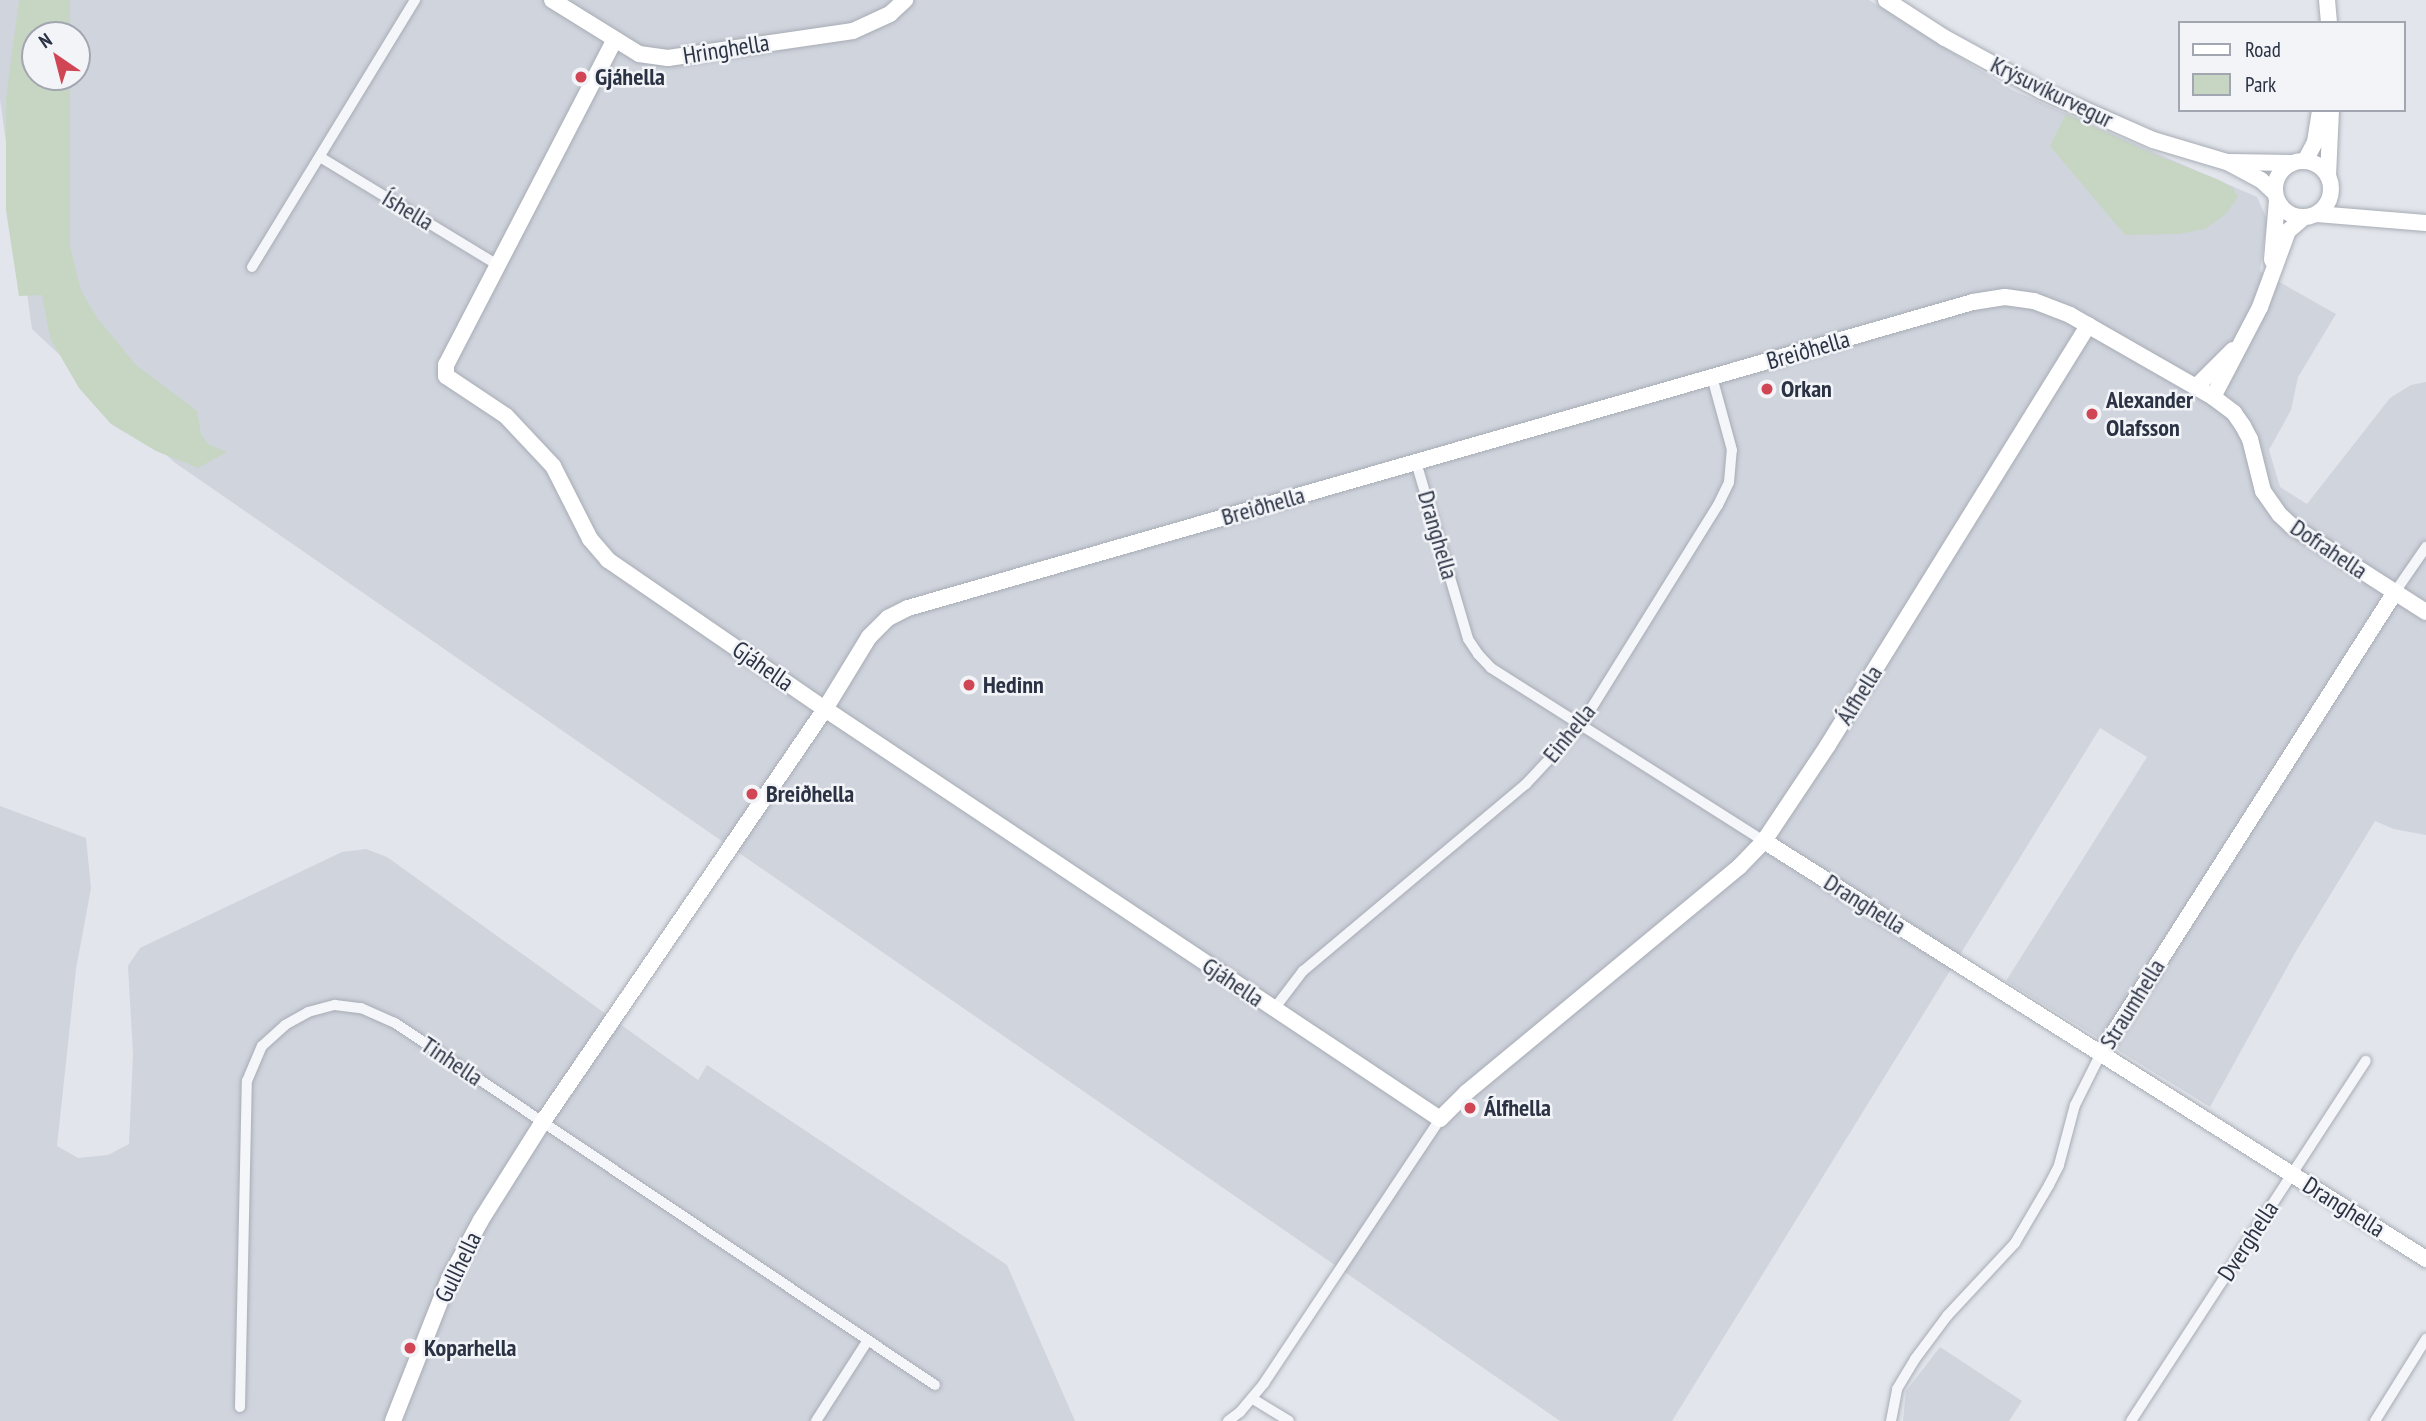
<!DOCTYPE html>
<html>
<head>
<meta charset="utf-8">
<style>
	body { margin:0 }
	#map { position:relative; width:2426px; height:1421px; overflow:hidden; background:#e2e5eb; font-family:"PT Sans Narrow",sans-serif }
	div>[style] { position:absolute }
	.built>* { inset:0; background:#d0d4dd }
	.green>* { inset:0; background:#c7d5c3 }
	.roads { filter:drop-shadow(0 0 2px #a7acb5) drop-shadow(0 0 2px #a7acb5) }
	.street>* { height:10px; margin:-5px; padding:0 5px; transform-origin:5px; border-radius:5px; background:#f5f6f9 }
	.secondary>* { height:16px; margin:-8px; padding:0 8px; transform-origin:8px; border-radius:8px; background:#fff }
	.secondary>.ring { margin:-8px; padding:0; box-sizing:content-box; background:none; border:16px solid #fff; border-radius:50% }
	.dots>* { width:19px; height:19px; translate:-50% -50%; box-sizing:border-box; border:4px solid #f2f4f8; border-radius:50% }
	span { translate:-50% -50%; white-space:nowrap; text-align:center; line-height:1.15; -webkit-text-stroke:5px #f2f4f8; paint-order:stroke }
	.street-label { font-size:24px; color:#2a3243 }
	.poi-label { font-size:24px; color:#2a3243; font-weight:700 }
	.left { translate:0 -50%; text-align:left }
	.legend { position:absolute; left:2178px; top:21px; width:228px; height:91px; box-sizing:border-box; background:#f2f4f8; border:2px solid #a2a6b0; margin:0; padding:9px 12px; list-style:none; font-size:21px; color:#2a3243 }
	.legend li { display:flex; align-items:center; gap:14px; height:35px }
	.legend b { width:35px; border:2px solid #a2a6b0 }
	.north { position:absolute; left:21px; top:21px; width:70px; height:70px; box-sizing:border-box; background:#f2f4f8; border:2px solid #a2a6b0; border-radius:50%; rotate:325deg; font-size:19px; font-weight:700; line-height:28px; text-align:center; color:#2a3243 }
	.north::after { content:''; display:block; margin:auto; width:24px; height:32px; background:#d14654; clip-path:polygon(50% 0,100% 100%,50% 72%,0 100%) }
</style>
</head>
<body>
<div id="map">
	<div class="built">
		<div style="clip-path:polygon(evenodd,0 0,1869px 0,2012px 90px,2257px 197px,2267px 219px,2260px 271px,2336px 314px,2298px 377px,2291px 410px,2269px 450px,2280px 487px,2307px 504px,2390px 398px,2411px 385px,2426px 382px,2426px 835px,2394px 829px,2375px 821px,2295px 953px,2210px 1107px,2006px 981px,2147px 757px,2100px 728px,1672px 1421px,1560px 1421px,174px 462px,32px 329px,0 99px,0 0,35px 35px,77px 35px,77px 77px,35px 77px,35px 35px)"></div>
		<div style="clip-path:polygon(0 806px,86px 838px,91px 888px,76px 969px,57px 1146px,78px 1158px,108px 1155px,129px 1144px,133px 1054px,128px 966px,140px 948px,342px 852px,366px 849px,387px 857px,698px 1080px,707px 1065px,1007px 1265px,1075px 1421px,0 1421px)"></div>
		<div style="clip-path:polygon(1940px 1347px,2022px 1401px,2009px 1421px,1903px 1421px,1906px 1391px)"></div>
	</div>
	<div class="green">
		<div style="clip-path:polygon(19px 0,70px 0,70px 35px,35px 35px,35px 77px,70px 77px,70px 247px,81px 291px,98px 319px,136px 365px,197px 411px,201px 434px,208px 444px,227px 452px,198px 468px,156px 451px,111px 424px,79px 388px,50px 338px,42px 295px,19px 296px,6px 210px,6px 98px)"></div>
		<div style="clip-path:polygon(2066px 114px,2151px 153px,2219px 180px,2233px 188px,2238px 197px,2226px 214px,2205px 229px,2178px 234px,2125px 235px,2050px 146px)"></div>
	</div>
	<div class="roads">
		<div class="street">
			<div style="left:320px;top:157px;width:206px;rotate:31.3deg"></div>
			<div style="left:252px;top:267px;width:313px;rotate:-58.6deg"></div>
			<div style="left:1416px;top:462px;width:184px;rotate:73.6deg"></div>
			<div style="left:1468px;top:639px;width:18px;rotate:56deg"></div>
			<div style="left:1478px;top:654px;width:19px;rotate:47deg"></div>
			<div style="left:1491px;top:668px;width:323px;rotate:32.4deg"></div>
			<div style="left:2395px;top:592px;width:55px;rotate:-55.4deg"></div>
			<div style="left:1274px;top:1009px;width:48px;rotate:-52.7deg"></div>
			<div style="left:1303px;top:971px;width:291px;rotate:-40deg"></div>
			<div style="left:1526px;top:784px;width:81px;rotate:-47deg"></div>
			<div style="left:1581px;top:725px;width:259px;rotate:-58.1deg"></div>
			<div style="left:1718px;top:505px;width:25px;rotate:-64deg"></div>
			<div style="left:1729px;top:482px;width:32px;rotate:-85deg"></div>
			<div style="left:1732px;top:450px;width:76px;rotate:-105.3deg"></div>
			<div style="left:1253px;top:1399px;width:42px;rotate:31.4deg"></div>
			<div style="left:240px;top:1407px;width:326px;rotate:-88.8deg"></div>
			<div style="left:247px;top:1081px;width:38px;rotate:-67deg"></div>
			<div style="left:262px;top:1046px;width:31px;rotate:-42deg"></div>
			<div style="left:285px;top:1025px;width:26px;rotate:-29deg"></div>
			<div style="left:308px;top:1012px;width:28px;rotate:-15deg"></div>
			<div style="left:335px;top:1005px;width:26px;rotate:7deg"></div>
			<div style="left:361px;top:1008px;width:37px;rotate:24deg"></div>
			<div style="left:395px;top:1023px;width:650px;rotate:33.84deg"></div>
			<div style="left:816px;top:1421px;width:96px;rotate:-57.3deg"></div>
			<div style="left:1228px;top:1421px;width:15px;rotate:-37deg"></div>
			<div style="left:1240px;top:1412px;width:38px;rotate:-50deg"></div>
			<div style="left:1264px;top:1383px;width:317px;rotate:-56.3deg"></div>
			<div style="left:1891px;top:1421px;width:33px;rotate:-79deg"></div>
			<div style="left:1897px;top:1389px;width:35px;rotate:-59deg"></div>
			<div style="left:1915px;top:1359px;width:54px;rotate:-53.3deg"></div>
			<div style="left:1947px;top:1316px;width:100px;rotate:-47deg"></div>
			<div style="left:2015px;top:1243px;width:67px;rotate:-59.6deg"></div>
			<div style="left:2049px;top:1185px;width:22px;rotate:-63deg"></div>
			<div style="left:2059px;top:1165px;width:62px;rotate:-75.1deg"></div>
			<div style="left:2075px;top:1105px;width:58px;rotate:-63.4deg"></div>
			<div style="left:2131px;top:1421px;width:430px;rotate:-56.9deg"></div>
			<div style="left:2375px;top:1421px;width:97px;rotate:-58.1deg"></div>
		</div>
		<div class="secondary">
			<div style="left:552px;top:0;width:102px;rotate:31.8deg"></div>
			<div style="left:639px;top:54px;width:29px;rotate:8deg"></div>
			<div style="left:668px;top:58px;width:187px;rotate:-8.3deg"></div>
			<div style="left:853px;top:31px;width:41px;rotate:-24.7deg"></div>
			<div style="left:890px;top:14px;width:21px;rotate:-43deg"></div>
			<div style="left:1886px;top:0;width:70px;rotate:32.8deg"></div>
			<div style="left:1945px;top:38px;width:111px;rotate:28.7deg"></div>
			<div style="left:2042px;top:91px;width:121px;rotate:23.8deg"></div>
			<div style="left:2153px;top:140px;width:77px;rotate:16.6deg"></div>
			<div style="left:2227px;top:162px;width:38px;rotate:28deg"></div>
			<div style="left:2261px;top:180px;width:19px;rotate:43deg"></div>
			<div style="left:2327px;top:0;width:23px;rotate:85deg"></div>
			<div style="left:614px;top:41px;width:365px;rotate:117.4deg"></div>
			<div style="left:446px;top:365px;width:11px;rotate:90deg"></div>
			<div style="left:446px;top:376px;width:72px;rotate:33.7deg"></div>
			<div style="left:506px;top:416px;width:69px;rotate:46.8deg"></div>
			<div style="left:553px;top:466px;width:82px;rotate:63.1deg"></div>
			<div style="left:590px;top:539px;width:28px;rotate:49deg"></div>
			<div style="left:608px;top:560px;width:263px;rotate:34.5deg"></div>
			<div style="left:825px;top:709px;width:739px;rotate:33.69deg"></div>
			<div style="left:1440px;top:1119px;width:38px;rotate:-45deg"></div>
			<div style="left:1467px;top:1092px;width:353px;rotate:-39.6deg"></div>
			<div style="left:1739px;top:867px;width:36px;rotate:-46deg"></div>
			<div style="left:1764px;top:841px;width:115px;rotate:-56.3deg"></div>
			<div style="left:1828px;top:745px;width:494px;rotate:-58.2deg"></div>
			<div class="ring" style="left:2275px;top:161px;width:40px;height:40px"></div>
			<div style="left:2305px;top:161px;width:21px;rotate:-62deg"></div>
			<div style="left:2315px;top:142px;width:32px;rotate:-81deg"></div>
			<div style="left:2230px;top:162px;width:61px;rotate:0.9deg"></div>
			<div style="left:2328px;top:176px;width:66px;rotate:-87.4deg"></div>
			<div style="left:2317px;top:214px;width:109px;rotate:4.7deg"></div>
			<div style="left:2272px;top:260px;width:60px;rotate:-85.2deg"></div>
			<div style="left:2197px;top:386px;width:51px;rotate:-45deg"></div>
			<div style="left:2213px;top:397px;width:102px;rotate:-62.4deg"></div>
			<div style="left:2260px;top:307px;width:81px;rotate:-69.8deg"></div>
			<div style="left:2288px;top:231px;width:20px;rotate:-41deg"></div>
			<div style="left:1764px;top:841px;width:783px;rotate:32.27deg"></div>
			<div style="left:2101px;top:1053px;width:547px;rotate:-57.47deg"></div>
			<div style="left:393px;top:1421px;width:153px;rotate:-68.5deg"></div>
			<div style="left:449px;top:1279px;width:67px;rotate:-61.5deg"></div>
			<div style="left:481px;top:1220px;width:115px;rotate:-57.8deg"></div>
			<div style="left:542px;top:1123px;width:501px;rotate:-55.64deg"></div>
			<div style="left:825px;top:709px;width:84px;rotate:-58.6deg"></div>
			<div style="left:869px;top:637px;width:27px;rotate:-45deg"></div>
			<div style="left:888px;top:618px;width:22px;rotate:-27deg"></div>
			<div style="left:908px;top:608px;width:1108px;rotate:-16.03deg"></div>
			<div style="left:1973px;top:302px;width:32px;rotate:-9deg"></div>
			<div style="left:2005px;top:297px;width:29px;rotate:8deg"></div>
			<div style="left:2034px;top:301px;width:39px;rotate:21deg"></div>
			<div style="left:2070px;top:315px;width:165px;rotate:29.8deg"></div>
			<div style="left:2213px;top:397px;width:26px;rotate:37deg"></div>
			<div style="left:2234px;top:413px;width:16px;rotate:55deg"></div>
			<div style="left:2243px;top:426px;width:15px;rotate:62deg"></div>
			<div style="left:2250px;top:439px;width:54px;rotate:76deg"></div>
			<div style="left:2263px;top:491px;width:29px;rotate:55deg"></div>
			<div style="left:2280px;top:515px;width:16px;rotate:43deg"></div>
			<div style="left:2292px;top:526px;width:159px;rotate:32.7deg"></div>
		</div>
	</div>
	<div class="dots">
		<div style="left:581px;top:77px;background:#d14654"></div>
		<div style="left:1767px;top:389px;background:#d14654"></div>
		<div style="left:2092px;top:414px;background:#d14654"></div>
		<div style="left:969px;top:685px;background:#d14654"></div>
		<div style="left:752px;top:794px;background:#d14654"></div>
		<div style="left:1470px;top:1108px;background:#d14654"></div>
		<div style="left:410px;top:1348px;background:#d14654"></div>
	</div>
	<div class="street-label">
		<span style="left:726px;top:49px;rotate:-9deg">Hringhella</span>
		<span style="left:2052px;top:92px;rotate:26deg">Krýsuvíkurvegur</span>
		<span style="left:408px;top:210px;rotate:31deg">Íshella</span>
		<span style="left:1808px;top:350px;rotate:-16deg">Breiðhella</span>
		<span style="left:1263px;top:506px;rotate:-16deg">Breiðhella</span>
		<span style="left:1438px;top:535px;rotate:74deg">Dranghella</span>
		<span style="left:2329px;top:549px;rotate:34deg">Dofrahella</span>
		<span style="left:763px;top:666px;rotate:35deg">Gjáhella</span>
		<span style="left:1859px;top:695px;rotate:-58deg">Álfhella</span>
		<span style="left:1569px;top:733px;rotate:-51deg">Einhella</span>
		<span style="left:1865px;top:904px;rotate:32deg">Dranghella</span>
		<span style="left:1233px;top:982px;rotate:34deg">Gjáhella</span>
		<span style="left:2132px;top:1004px;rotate:-58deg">Straumhella</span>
		<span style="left:452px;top:1061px;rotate:34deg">Tinhella</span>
		<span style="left:2344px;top:1207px;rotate:32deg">Dranghella</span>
		<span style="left:2248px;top:1241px;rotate:-57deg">Dverghella</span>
		<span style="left:458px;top:1267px;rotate:-64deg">Gullhella</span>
	</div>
	<div class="poi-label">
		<span class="left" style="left:595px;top:77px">Gjáhella</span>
		<span class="left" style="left:1781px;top:389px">Orkan</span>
		<span class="left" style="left:2106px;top:414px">Alexander<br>Olafsson</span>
		<span class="left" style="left:983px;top:685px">Hedinn</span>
		<span class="left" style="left:766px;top:794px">Breiðhella</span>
		<span class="left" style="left:1484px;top:1108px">Álfhella</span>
		<span class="left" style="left:424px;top:1348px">Koparhella</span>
	</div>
	<ul class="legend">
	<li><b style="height:9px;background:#fff"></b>Road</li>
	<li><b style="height:19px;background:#c7d5c3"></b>Park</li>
	</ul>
	<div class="north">N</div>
</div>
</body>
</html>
